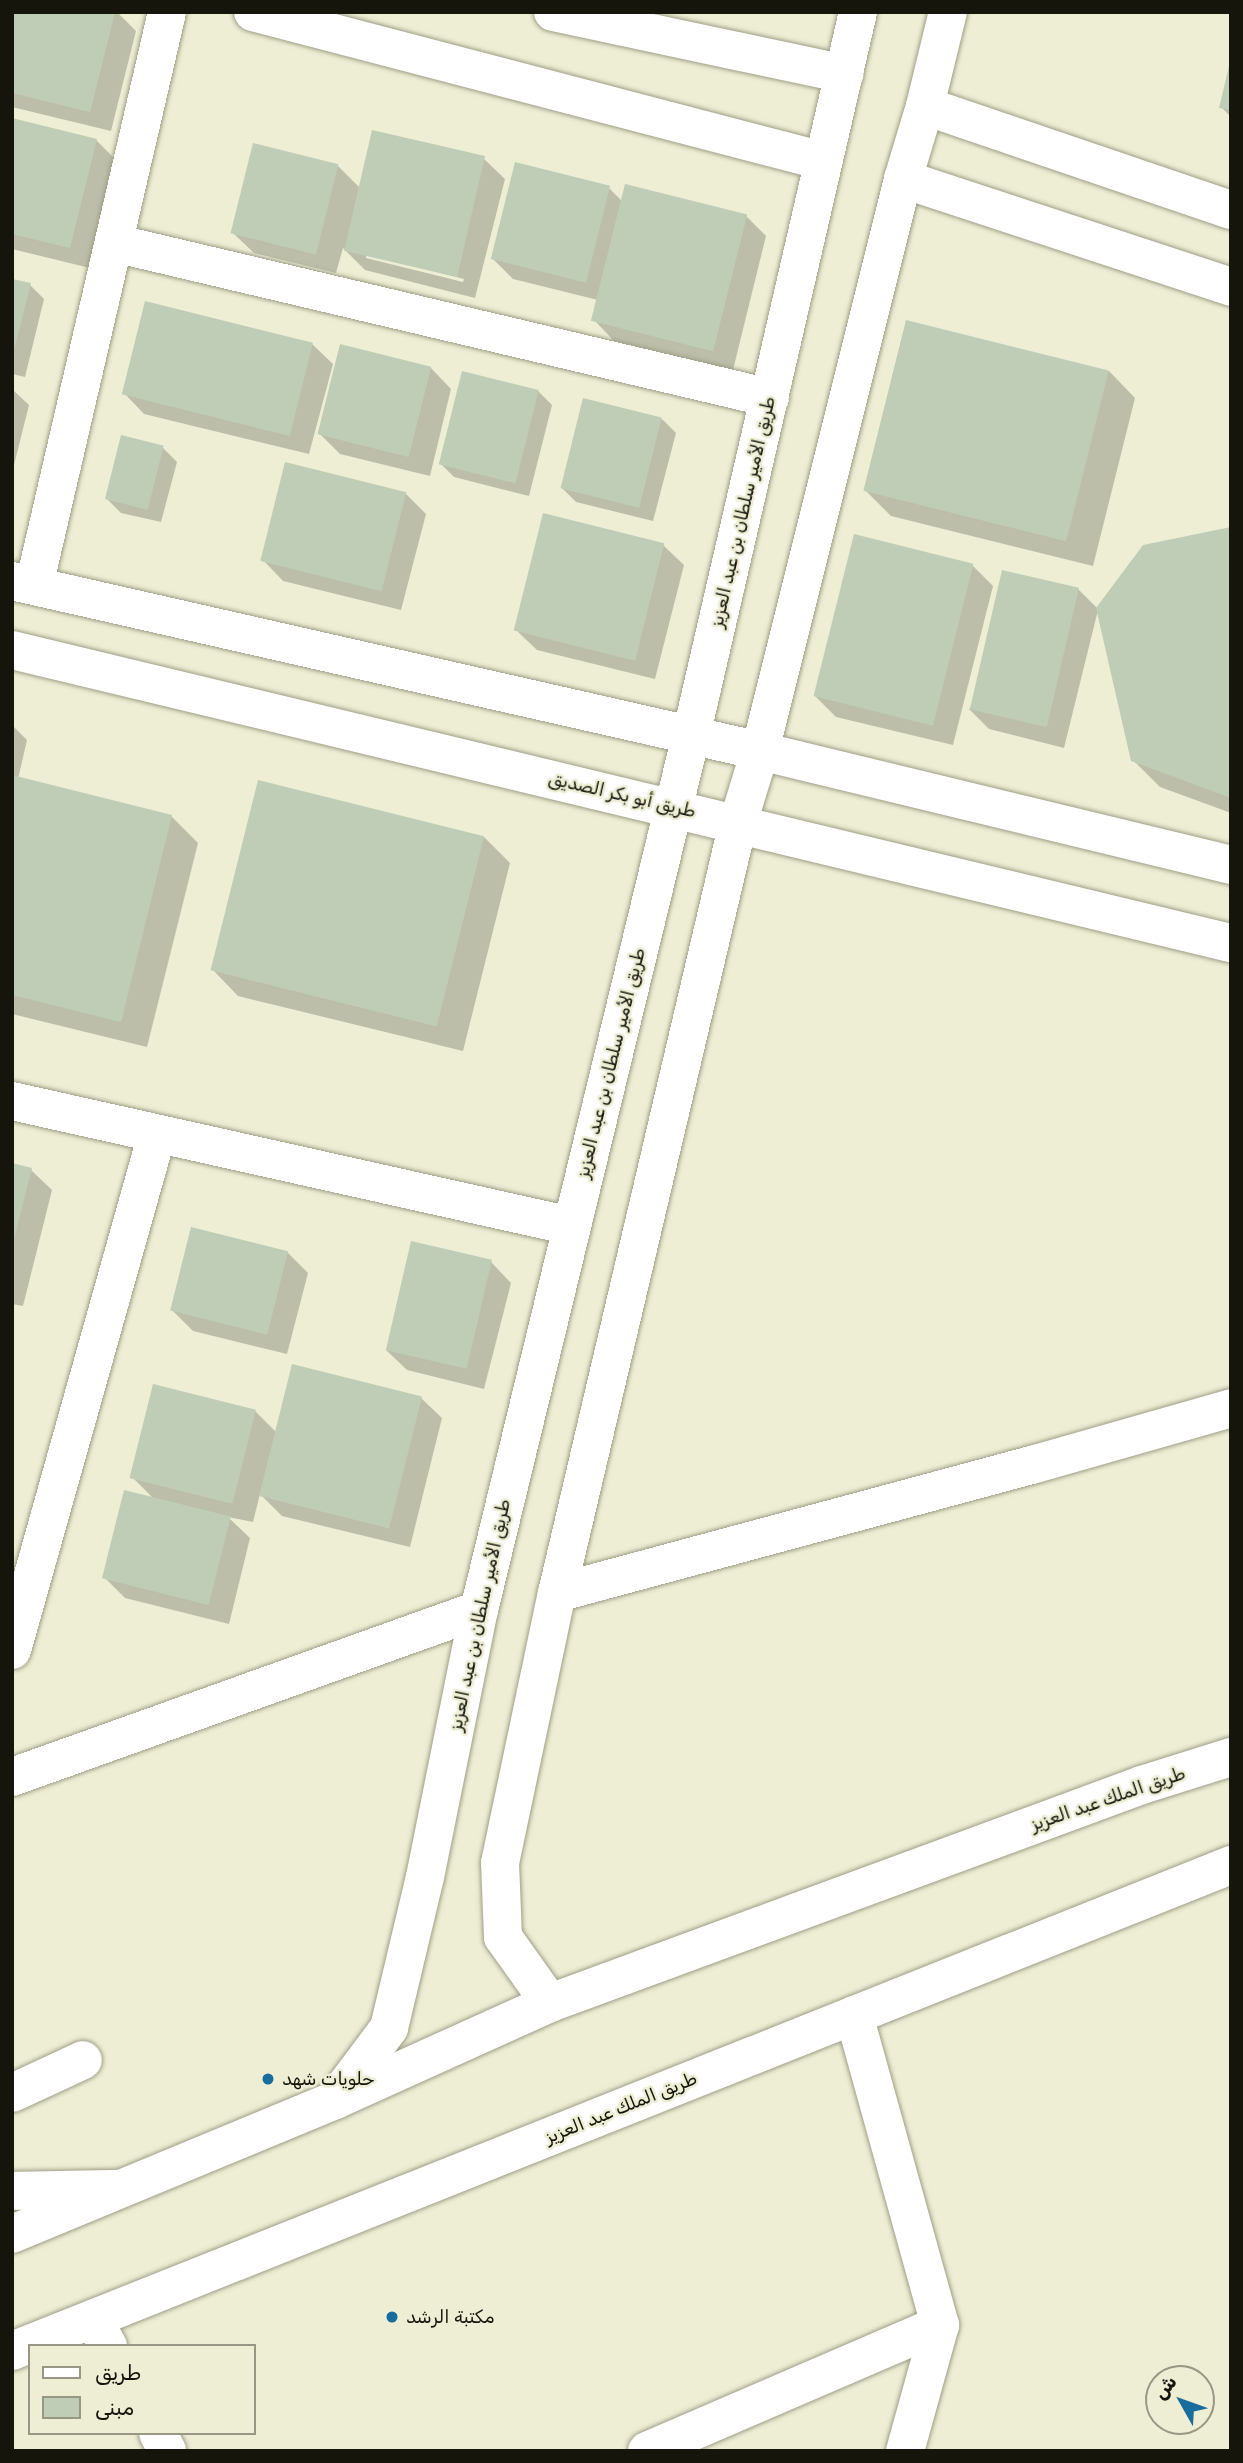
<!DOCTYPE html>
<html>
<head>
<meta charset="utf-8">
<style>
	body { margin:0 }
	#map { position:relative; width:1243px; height:2463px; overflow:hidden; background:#edeed4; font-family:Rubik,Vazirmatn,sans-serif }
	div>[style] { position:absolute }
	.shadow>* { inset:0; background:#0003 }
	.building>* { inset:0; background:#bfcdb7; transform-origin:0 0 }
	.roads { filter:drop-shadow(0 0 2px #9f9f87) drop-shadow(0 0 2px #9f9f87) }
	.minor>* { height:38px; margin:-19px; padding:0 19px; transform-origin:19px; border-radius:19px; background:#fff }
	.major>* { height:38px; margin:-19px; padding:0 19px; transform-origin:19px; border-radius:19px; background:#fff }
	.highway>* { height:38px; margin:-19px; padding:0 19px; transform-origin:19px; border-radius:19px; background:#fff }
	.dots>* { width:19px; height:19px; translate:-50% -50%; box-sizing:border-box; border:4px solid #edeed4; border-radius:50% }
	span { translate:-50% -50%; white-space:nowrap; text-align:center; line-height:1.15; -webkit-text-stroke:5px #edeed4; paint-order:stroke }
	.street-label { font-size:18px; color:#15150c }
	.poi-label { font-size:18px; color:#15150c }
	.left { translate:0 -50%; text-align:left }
	.frame { position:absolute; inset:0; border:14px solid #15150c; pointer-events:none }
	.legend { position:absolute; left:28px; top:2344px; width:228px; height:91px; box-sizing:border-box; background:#edeed4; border:2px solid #979784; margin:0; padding:9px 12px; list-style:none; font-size:21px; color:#15150c }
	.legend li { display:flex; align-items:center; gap:14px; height:35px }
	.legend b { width:35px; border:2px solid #979784 }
	.north { position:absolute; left:1145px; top:2365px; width:70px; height:70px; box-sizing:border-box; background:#edeed4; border:2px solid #979784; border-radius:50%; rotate:310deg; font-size:19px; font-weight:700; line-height:28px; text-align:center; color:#15150c }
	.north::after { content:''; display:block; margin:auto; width:24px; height:32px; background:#186d9d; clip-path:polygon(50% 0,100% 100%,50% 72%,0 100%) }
</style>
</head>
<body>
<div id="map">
	<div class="shadow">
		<div style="clip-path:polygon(12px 12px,117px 12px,136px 31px,111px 131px,12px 107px)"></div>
		<div style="clip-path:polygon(1231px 66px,1231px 117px,1221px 107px)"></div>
		<div style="clip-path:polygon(12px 120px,96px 140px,117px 161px,90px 268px,12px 249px)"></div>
		<div style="clip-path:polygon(evenodd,484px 159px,505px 179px,475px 298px,365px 270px,343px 248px,336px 273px,254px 253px,233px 233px,337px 165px,360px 188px,484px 159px,366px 254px,464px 279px,463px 282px,366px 258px,366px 254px)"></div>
		<div style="clip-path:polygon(609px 188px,623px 202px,746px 216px,766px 236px,733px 370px,614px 341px,594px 320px,598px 300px,513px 279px,492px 258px)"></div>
		<div style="clip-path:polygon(12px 280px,30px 285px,44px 299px,25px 377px,12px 374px)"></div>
		<div style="clip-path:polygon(312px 344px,333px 364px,309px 454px,144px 414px,124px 393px)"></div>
		<div style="clip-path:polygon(431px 368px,451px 389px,430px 476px,340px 454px,320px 434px)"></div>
		<div style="clip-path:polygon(1109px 371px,1135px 398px,1093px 566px,891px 516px,865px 490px)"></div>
		<div style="clip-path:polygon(12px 389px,29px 405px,12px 473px)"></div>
		<div style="clip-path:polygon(538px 391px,552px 405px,529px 496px,454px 477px,440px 463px)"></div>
		<div style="clip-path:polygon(662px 419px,676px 433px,653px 521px,576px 502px,562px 488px)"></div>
		<div style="clip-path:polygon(163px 448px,177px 462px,161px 522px,121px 513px,107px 499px)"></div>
		<div style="clip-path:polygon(405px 493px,426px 514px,401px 610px,283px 581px,263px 560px)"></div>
		<div style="clip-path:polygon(1231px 529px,1231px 813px,1160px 787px,1133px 760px,1098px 610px,1064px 748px,989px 729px,969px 709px,1078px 589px,1098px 609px)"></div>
		<div style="clip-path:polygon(663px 545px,684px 565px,655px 679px,537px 650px,516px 630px)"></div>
		<div style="clip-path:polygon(972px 565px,993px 586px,953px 745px,836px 717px,815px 696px)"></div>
		<div style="clip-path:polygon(12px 725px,27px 740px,18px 779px,171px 816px,198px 843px,147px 1047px,12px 1014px)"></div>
		<div style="clip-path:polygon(484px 837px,510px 863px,463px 1051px,238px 996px,212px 969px)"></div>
		<div style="clip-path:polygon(12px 1165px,31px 1170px,52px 1190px,23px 1306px,12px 1304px)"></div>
		<div style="clip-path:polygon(287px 1252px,308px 1273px,287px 1354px,193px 1331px,173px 1311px)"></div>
		<div style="clip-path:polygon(491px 1262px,511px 1283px,484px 1389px,407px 1370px,386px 1350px)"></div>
		<div style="clip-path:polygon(421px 1398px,442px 1418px,410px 1547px,282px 1516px,260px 1494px,253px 1522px,228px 1517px,250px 1538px,229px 1624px,125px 1598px,104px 1577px,154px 1499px,132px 1477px,255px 1411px,277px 1433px)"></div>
	</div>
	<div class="building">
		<div style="clip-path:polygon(12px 12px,115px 12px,90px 112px,12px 93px)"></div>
		<div style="clip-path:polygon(1230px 62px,1231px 62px,1231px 110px,1219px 108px)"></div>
		<div style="clip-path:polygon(12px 118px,97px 139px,70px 248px,12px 234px)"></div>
		<div style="left:372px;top:130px;width:116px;height:124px;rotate:13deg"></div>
		<div style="left:253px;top:143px;width:88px;height:93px;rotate:14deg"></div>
		<div style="left:515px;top:162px;width:98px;height:100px;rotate:14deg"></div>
		<div style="left:625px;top:184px;width:126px;height:141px;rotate:14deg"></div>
		<div style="clip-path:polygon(12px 279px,31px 283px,13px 354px,12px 354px)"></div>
		<div style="left:145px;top:301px;width:173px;height:96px;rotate:14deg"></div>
		<div style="left:906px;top:320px;width:209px;height:176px;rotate:14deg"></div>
		<div style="left:340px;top:344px;width:94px;height:93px;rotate:14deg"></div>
		<div style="left:462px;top:371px;width:79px;height:96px;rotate:14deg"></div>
		<div style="left:583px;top:398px;width:81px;height:93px;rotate:14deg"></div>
		<div style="left:121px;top:435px;width:44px;height:66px;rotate:14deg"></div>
		<div style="left:285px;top:462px;width:125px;height:102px;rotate:14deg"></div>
		<div style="left:543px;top:513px;width:125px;height:121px;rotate:14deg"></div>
		<div style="clip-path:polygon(1231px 527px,1231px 798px,1131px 761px,1096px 608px,1143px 545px)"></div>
		<div style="left:854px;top:534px;width:123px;height:167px;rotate:14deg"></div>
		<div style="left:1002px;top:570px;width:79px;height:143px;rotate:13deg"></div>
		<div style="clip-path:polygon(12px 775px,172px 815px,121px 1022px,12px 995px)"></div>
		<div style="left:258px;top:780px;width:233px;height:196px;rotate:14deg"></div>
		<div style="clip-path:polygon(12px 1163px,32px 1168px,13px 1243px,12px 1243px)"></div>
		<div style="left:191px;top:1227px;width:100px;height:86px;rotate:14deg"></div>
		<div style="left:411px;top:1241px;width:83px;height:112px;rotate:13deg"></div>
		<div style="left:292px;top:1364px;width:134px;height:136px;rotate:14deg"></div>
		<div style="left:153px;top:1384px;width:106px;height:97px;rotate:14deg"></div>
		<div style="left:124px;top:1490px;width:110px;height:91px;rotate:14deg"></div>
	</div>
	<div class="roads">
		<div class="minor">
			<div style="left:253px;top:12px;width:589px;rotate:14.65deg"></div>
			<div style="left:553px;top:12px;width:298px;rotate:12deg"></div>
			<div style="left:925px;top:106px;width:323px;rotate:18.8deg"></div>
			<div style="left:903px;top:179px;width:345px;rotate:18.2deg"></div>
			<div style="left:114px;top:243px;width:674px;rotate:13.29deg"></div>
			<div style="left:34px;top:586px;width:589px;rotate:-76.95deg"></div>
			<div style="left:12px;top:1101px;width:573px;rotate:12.6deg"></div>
			<div style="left:557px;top:1593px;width:495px;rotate:-15.1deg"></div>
			<div style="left:1035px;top:1464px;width:204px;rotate:-15.9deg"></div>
			<div style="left:12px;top:1650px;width:536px;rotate:-74.3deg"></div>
			<div style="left:12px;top:1777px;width:496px;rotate:-19.7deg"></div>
			<div style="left:854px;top:2015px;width:322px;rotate:74.5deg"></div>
			<div style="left:940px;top:2325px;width:131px;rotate:105.5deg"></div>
			<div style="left:12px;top:2093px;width:78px;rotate:-24.9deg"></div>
			<div style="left:12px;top:2191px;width:107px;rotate:-1.1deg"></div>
			<div style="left:93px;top:2319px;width:31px;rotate:61deg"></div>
			<div style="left:158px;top:2433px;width:20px;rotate:63deg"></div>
			<div style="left:647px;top:2451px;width:319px;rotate:-23.3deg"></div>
		</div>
		<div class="major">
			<div style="left:12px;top:581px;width:767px;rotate:12.8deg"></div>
			<div style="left:760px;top:751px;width:485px;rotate:13.6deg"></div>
			<div style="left:12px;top:650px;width:1254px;rotate:13.52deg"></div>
			<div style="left:550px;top:2003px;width:81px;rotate:-125.5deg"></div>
			<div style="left:503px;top:1937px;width:74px;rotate:-92.3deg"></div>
			<div style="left:500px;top:1863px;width:276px;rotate:-78.1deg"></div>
			<div style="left:557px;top:1593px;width:791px;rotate:-76.77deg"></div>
			<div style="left:738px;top:823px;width:75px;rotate:-73deg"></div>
			<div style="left:760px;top:751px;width:590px;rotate:-75.96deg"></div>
			<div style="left:903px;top:179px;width:76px;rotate:-73.2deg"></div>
			<div style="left:925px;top:106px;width:97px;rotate:-76.3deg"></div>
			<div style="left:335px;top:2100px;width:90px;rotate:-53.1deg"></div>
			<div style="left:389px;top:2028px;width:155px;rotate:-76.6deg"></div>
			<div style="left:425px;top:1877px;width:272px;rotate:-78.6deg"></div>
			<div style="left:479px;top:1610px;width:899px;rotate:-76.37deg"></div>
			<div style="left:691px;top:736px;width:743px;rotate:-77.01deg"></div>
		</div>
		<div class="highway">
			<div style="left:12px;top:2234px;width:350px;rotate:-22.5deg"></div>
			<div style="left:335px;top:2100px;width:236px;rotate:-24.3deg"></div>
			<div style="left:550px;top:2003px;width:631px;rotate:-20.22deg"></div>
			<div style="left:1142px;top:1785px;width:93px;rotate:-17.5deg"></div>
			<div style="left:12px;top:2351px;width:1312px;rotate:-21.74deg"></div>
		</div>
	</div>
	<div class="dots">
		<div style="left:268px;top:2079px;background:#186d9d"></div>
		<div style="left:392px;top:2317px;background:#186d9d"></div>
	</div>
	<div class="street-label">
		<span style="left:743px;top:512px;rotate:-77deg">طريق الأمير سلطان بن عبد العزيز</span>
		<span style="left:622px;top:795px;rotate:13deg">طريق أبو بكر الصديق</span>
		<span style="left:611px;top:1063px;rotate:-76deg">طريق الأمير سلطان بن عبد العزيز</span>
		<span style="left:480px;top:1615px;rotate:-78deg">طريق الأمير سلطان بن عبد العزيز</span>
		<span style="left:1108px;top:1799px;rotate:-19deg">طريق الملك عبد العزيز</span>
		<span style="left:621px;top:2108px;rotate:-22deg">طريق الملك عبد العزيز</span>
	</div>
	<div class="poi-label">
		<span class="left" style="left:282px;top:2079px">حلويات شهد</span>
		<span class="left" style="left:406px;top:2317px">مكتبة الرشد</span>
	</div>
	<div class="frame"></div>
	<ul class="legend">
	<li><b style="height:9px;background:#fff"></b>طريق</li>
	<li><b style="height:19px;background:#bfcdb7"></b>مبنى</li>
	</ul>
	<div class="north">ش</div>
</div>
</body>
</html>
